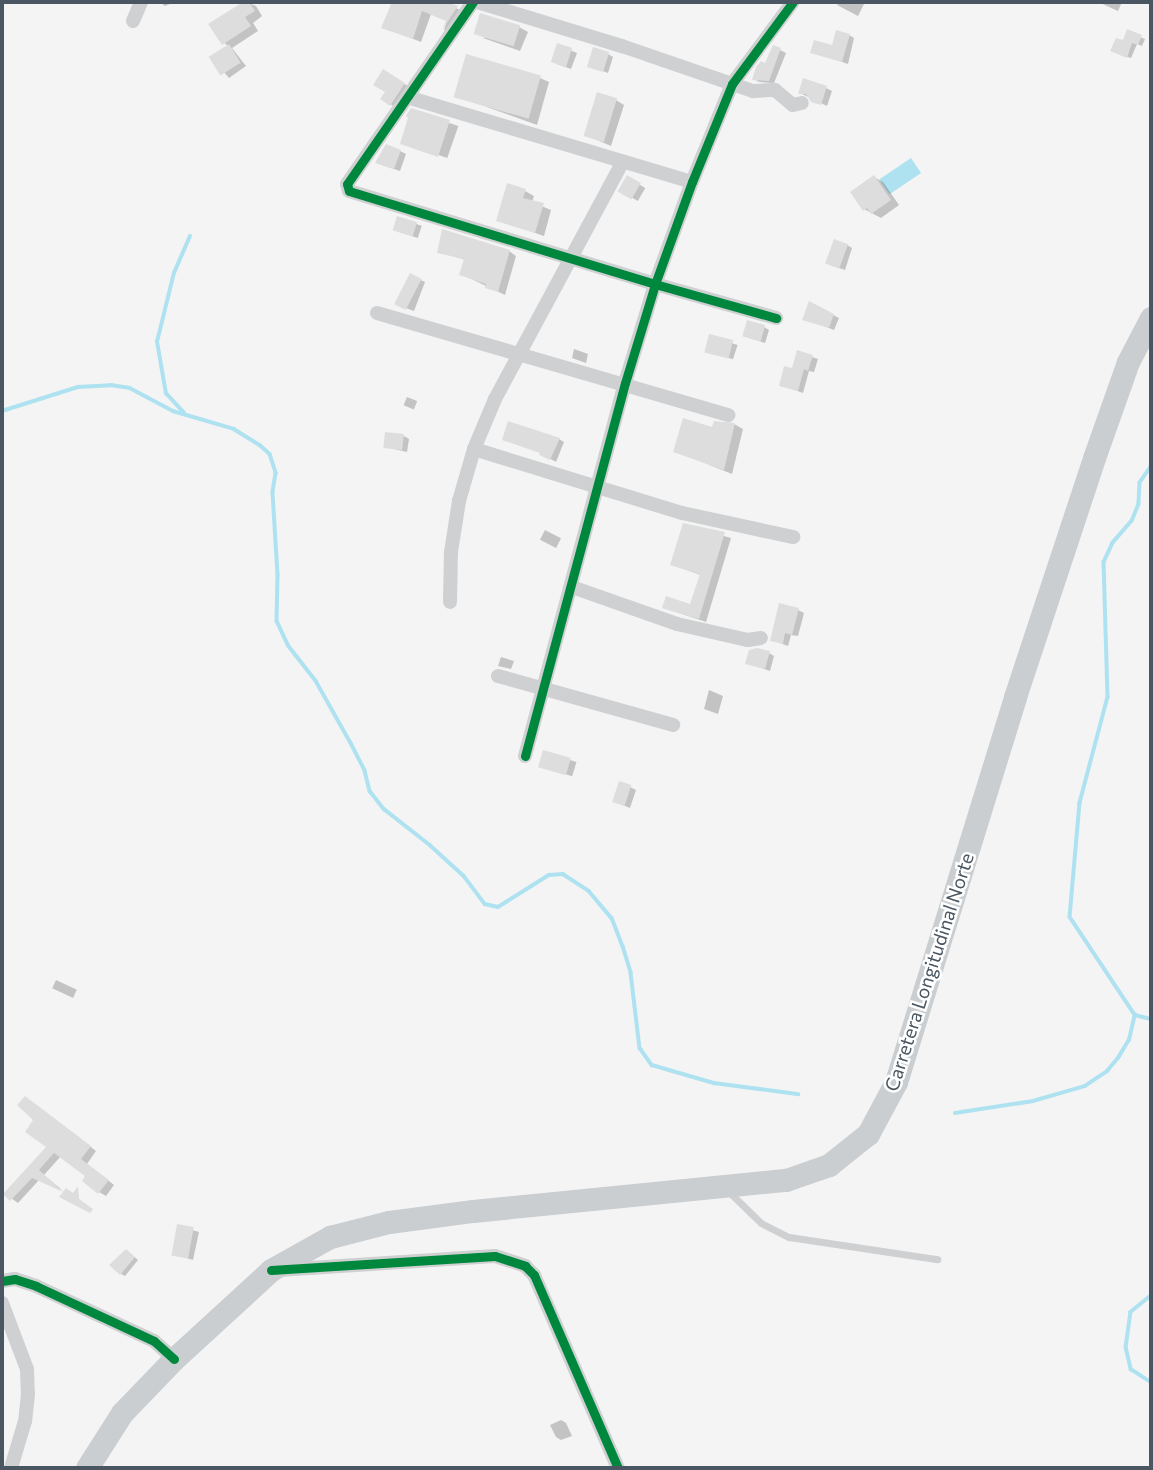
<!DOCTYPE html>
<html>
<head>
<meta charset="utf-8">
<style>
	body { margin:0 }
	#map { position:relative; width:1153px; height:1470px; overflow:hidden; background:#f4f4f4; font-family:Commissioner,sans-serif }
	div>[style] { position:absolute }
	.water>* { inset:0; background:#aee2f0; transform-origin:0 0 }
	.shadow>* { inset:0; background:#0003; transform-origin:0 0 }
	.stream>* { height:3.5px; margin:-1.75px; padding:0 1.75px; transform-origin:1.75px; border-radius:1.75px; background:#aee2f0 }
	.building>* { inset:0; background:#ddddde; transform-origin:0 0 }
	.lane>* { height:7px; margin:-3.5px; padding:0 3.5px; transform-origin:3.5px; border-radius:3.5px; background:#ced0d2 }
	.street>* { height:14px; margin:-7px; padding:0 7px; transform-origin:7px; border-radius:7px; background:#ced0d2 }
	.primary>* { height:23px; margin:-11.5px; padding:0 11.5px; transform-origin:11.5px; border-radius:11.5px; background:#caced1 }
	.cycleway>* { height:9px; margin:-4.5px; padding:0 4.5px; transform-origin:4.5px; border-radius:4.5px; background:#00873e }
	span { translate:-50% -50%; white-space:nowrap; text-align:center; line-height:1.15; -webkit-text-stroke:5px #fff; paint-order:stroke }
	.street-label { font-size:19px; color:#4a5661 }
	.frame { position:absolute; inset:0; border:4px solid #4a5661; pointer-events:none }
</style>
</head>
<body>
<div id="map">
	<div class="water">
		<div style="left:911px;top:158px;width:18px;height:38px;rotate:56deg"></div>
	</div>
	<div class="shadow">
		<div style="clip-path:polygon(159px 2px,175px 2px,165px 6px)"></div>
		<div style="clip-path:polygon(246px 2px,256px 6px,262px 16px,253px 23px,258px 31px,232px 48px,246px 66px,229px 78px,212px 58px,228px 47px,211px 25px)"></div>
		<div style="clip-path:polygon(394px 2px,442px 2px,465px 12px,451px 34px,444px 30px,447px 21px,431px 14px,421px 42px,383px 27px)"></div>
		<div style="clip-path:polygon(839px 2px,865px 2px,858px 16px,837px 5px)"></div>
		<div style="clip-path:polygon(1098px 2px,1122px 2px,1118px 11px)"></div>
		<div style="clip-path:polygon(519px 27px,528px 32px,520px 51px,483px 38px)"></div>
		<div style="clip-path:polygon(1128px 32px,1145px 39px,1142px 46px,1137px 44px,1131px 58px,1116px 53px)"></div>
		<div style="clip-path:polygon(849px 35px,854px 38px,848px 64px,812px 52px,833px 47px)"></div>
		<div style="clip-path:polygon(558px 45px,577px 53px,571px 69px,557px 64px)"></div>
		<div style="clip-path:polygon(774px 47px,786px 53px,774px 83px,759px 82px,754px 79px,766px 65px)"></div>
		<div style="clip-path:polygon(608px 54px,613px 57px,608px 73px,590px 66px)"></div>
		<div style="clip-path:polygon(384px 71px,409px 87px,395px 107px,382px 99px,387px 92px)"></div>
		<div style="clip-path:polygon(540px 78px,549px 82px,537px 125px,456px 96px)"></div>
		<div style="clip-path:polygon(826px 88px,832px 91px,827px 106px,800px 93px)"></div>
		<div style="clip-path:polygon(616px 100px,624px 105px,611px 146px,585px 135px)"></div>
		<div style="left:412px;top:110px;width:49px;height:34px;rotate:19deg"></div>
		<div style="clip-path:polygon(400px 151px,406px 154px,400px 171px,382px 165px)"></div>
		<div style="clip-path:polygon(874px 177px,883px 182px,899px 205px,881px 218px,864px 209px)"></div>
		<div style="left:628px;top:178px;width:20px;height:15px;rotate:30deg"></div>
		<div style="clip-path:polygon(525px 191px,534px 196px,532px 202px,551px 210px,544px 236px,498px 220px)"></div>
		<div style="left:398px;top:218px;width:25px;height:13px;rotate:18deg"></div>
		<div style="clip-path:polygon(847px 245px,852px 248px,845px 270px,833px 266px)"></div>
		<div style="clip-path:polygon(509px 251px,516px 256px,505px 295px,461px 274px,466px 260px,439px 252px)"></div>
		<div style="clip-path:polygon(410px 275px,425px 282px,414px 311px,403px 307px)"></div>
		<div style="clip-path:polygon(810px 303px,839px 318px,834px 330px,805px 319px)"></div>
		<div style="clip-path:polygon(764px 327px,769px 330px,765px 343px,750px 338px)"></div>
		<div style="left:710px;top:336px;width:29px;height:15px;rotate:18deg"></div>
		<div style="clip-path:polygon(574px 349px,588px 354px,586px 363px,572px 358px)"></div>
		<div style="clip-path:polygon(798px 352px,818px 359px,814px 372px,809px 371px,803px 393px,781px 385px,793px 370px)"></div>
		<div style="left:407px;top:397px;width:11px;height:9px;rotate:22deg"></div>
		<div style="clip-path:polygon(734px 424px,743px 429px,732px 474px,675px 451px)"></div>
		<div style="clip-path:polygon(404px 436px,409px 439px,407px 452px,385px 447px)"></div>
		<div style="clip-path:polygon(559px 439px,564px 442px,556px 462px,547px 457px)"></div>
		<div style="clip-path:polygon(684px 525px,731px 538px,706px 622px,664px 608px,691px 606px,701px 575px,672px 565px)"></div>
		<div style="left:545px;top:530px;width:18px;height:11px;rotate:27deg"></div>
		<div style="clip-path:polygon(798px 610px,804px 613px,798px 636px,791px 635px,788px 646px,772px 640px)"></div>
		<div style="clip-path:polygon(769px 653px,774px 656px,770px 671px,747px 663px)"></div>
		<div style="clip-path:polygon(501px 657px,514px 661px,511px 669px,498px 666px)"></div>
		<div style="clip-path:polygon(709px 690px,723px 696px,718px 714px,704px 709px)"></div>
		<div style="left:544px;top:752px;width:34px;height:15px;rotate:17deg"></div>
		<div style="clip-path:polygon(630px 787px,636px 790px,630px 808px,620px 804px)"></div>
		<div style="left:56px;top:980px;width:23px;height:9px;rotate:25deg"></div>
		<div style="clip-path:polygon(32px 1102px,96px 1151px,87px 1164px,114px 1185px,106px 1196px,99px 1192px,88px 1175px,61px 1156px,44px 1175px,62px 1190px,39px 1180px,18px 1203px,5px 1194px,49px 1147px,36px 1120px)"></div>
		<div style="clip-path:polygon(178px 1226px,199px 1232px,193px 1260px,173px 1254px)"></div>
		<div style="clip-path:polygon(131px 1254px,138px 1260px,125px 1276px,121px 1274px)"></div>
		<div style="clip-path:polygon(561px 1420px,566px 1423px,572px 1436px,561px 1440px,556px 1437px,550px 1425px)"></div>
	</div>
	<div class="stream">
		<div style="left:2px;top:411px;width:80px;rotate:-17.5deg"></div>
		<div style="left:78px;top:387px;width:33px;rotate:-3deg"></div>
		<div style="left:111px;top:385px;width:19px;rotate:9deg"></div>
		<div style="left:130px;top:388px;width:49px;rotate:28.1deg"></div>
		<div style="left:173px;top:411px;width:64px;rotate:16.4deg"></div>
		<div style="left:234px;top:429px;width:31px;rotate:32deg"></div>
		<div style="left:260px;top:445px;width:13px;rotate:42deg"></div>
		<div style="left:270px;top:454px;width:20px;rotate:72deg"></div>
		<div style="left:276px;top:473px;width:20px;rotate:99deg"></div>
		<div style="left:273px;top:493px;width:81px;rotate:86.5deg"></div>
		<div style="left:278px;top:574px;width:47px;rotate:91.2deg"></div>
		<div style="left:277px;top:621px;width:26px;rotate:65deg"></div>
		<div style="left:288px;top:645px;width:46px;rotate:52.1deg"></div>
		<div style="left:316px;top:681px;width:71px;rotate:60.6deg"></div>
		<div style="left:351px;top:743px;width:31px;rotate:63deg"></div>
		<div style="left:365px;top:771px;width:21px;rotate:76deg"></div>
		<div style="left:370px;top:791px;width:23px;rotate:52deg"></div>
		<div style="left:384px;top:809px;width:58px;rotate:38deg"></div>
		<div style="left:430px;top:845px;width:46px;rotate:42.4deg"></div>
		<div style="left:464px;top:876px;width:35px;rotate:53deg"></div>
		<div style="left:485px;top:904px;width:13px;rotate:13deg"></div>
		<div style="left:498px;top:907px;width:60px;rotate:-32.1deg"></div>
		<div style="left:549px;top:875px;width:14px;rotate:-4deg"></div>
		<div style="left:563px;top:874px;width:31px;rotate:33deg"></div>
		<div style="left:589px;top:891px;width:35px;rotate:50deg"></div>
		<div style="left:612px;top:918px;width:30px;rotate:69deg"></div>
		<div style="left:623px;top:946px;width:28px;rotate:73deg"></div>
		<div style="left:631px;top:973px;width:76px;rotate:83.2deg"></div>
		<div style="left:640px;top:1048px;width:21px;rotate:55deg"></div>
		<div style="left:652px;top:1065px;width:65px;rotate:16.2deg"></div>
		<div style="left:714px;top:1083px;width:85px;rotate:7.5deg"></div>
		<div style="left:184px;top:413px;width:26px;rotate:-133deg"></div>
		<div style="left:166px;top:394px;width:53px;rotate:-99.8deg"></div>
		<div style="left:157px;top:342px;width:71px;rotate:-76.2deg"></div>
		<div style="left:174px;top:273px;width:40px;rotate:-66.6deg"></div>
		<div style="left:1151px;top:467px;width:19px;rotate:125deg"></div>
		<div style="left:1140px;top:483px;width:21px;rotate:93deg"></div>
		<div style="left:1139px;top:504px;width:18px;rotate:112deg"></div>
		<div style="left:1132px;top:521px;width:29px;rotate:131deg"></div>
		<div style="left:1113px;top:543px;width:21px;rotate:115deg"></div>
		<div style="left:1104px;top:562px;width:135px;rotate:88.3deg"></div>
		<div style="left:1108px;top:697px;width:110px;rotate:104.8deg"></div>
		<div style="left:1080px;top:803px;width:114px;rotate:95deg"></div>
		<div style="left:1070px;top:917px;width:118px;rotate:56.4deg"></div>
		<div style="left:1135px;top:1015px;width:16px;rotate:14deg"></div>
		<div style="left:955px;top:1113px;width:79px;rotate:-8.7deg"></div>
		<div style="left:1033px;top:1101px;width:54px;rotate:-16.1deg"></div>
		<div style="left:1085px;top:1086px;width:27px;rotate:-34deg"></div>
		<div style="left:1107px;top:1071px;width:17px;rotate:-50deg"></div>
		<div style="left:1118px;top:1058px;width:21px;rotate:-59deg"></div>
		<div style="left:1129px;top:1040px;width:26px;rotate:-77deg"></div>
		<div style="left:1151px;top:1296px;width:26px;rotate:141deg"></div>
		<div style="left:1131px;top:1312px;width:35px;rotate:98deg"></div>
		<div style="left:1126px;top:1347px;width:23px;rotate:77deg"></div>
		<div style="left:1131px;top:1369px;width:24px;rotate:33deg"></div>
	</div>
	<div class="building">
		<div style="clip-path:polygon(243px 2px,249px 2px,255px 11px,245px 17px,251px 26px,222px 45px,208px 24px)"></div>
		<div style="clip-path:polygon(392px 2px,447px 2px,458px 6px,442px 30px,446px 21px,422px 11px,413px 39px,381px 28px)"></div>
		<div style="left:480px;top:13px;width:42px;height:22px;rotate:17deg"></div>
		<div style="clip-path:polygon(1127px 29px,1142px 35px,1138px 45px,1132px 43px,1127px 58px,1110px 51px,1116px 38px,1123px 40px)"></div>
		<div style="clip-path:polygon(836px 30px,850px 34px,842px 62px,810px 53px,814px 40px,832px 45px)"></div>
		<div style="left:557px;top:43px;width:16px;height:20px;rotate:18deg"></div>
		<div style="left:229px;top:44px;width:22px;height:24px;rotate:58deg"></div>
		<div style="clip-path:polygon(773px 45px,781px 48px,769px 81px,752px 80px,756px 67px,761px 61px,765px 63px)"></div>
		<div style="left:593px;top:47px;width:17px;height:21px;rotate:17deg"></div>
		<div style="left:466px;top:54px;width:78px;height:45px;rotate:16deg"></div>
		<div style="clip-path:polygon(383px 69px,405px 83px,390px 106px,380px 99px,385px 92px,373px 85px)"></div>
		<div style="clip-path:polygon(803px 78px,827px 86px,821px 105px,811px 102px,806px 94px,798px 94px)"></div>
		<div style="left:597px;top:92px;width:21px;height:46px;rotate:17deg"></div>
		<div style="clip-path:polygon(411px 108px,450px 120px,438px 157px,400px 144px,408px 118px,406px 116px)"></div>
		<div style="clip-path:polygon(386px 144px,401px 150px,394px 169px,375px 163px)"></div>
		<div style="left:627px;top:175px;width:16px;height:19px;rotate:30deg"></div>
		<div style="clip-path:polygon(874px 175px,891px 200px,871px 214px,867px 208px,863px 211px,850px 192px)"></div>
		<div style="clip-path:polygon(507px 183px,526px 189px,523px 198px,544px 203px,535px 233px,496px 221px)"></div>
		<div style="left:397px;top:216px;width:21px;height:15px;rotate:17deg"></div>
		<div style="clip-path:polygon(442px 229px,510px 250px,498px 292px,485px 288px,486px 284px,459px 275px,464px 259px,437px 253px)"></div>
		<div style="left:834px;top:239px;width:15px;height:26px;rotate:20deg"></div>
		<div style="left:410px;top:273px;width:13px;height:35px;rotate:27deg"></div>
		<div style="clip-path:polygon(809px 301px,834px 314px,829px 328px,802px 320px)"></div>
		<div style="left:747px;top:320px;width:19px;height:17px;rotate:16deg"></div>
		<div style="left:709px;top:334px;width:25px;height:19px;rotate:14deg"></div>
		<div style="clip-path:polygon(797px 350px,813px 355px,808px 371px,804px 369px,798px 391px,779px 386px,784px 366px,792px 368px)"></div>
		<div style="clip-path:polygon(683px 418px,712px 427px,714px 421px,735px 423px,724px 470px,673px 452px)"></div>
		<div style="clip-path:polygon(508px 421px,560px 438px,550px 460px,539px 455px,540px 453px,502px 440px)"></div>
		<div style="left:385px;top:432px;width:19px;height:16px;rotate:6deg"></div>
		<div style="clip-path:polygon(683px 523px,725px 532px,699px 619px,662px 608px,666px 596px,690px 604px,700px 574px,670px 565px)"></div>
		<div style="clip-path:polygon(779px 603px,799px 608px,792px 635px,785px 633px,783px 644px,770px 641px)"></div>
		<div style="clip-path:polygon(757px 648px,770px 651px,765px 669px,745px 664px,749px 650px)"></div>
		<div style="left:543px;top:750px;width:29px;height:18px;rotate:16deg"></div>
		<div style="left:619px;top:781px;width:13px;height:22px;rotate:18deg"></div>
		<div style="clip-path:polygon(25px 1096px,91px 1146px,81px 1159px,109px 1180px,98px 1194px,82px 1181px,85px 1176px,54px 1153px,39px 1170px,63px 1192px,32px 1178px,10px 1201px,3px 1194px,46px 1147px,25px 1132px,33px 1120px,17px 1105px)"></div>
		<div style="clip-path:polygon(78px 1186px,79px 1199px,93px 1209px,90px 1213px,59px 1197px,66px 1188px,73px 1193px)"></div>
		<div style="left:177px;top:1224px;width:17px;height:32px;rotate:10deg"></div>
		<div style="clip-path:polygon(126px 1249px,135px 1257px,120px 1275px,109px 1265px)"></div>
	</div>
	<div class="lane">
		<div style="left:727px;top:1190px;width:47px;rotate:44.1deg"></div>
		<div style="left:761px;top:1223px;width:31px;rotate:27deg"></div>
		<div style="left:789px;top:1237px;width:150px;rotate:8.5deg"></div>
	</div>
	<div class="street">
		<div style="left:473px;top:2px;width:221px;rotate:124.7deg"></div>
		<div style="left:347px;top:184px;width:7px;rotate:74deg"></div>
		<div style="left:349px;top:191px;width:320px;rotate:16.9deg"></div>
		<div style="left:655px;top:284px;width:126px;rotate:15.7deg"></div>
		<div style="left:477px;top:2px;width:152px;rotate:16.9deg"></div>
		<div style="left:622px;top:46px;width:139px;rotate:19deg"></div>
		<div style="left:753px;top:91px;width:22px;rotate:-3deg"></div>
		<div style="left:775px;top:90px;width:23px;rotate:40deg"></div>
		<div style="left:793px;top:105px;width:9px;rotate:-13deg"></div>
		<div style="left:133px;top:21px;width:21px;rotate:-67deg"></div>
		<div style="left:407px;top:97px;width:297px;rotate:16.6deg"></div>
		<div style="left:377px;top:313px;width:366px;rotate:16.2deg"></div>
		<div style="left:474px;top:449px;width:218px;rotate:17.1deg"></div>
		<div style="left:682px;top:513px;width:114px;rotate:12.2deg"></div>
		<div style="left:572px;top:587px;width:111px;rotate:19.4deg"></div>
		<div style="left:677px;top:624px;width:73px;rotate:12.7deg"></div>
		<div style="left:748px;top:640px;width:13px;rotate:-9deg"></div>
		<div style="left:450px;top:602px;width:50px;rotate:-88.9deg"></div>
		<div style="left:451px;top:552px;width:52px;rotate:-81.1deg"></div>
		<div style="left:459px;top:501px;width:54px;rotate:-73.9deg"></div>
		<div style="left:474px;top:449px;width:54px;rotate:-67.2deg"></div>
		<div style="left:495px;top:399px;width:268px;rotate:-61.7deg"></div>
		<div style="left:498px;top:676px;width:182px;rotate:15.6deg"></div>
		<div style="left:525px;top:756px;width:386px;rotate:-75deg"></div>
		<div style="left:625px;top:383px;width:103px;rotate:-73.1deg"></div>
		<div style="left:655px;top:284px;width:109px;rotate:-70.1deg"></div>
		<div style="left:692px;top:182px;width:106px;rotate:-67.8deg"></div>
		<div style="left:732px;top:84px;width:102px;rotate:-53.4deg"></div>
		<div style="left:279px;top:1270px;width:216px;rotate:-3.7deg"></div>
		<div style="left:495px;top:1256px;width:32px;rotate:18deg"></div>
		<div style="left:525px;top:1266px;width:13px;rotate:45deg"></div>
		<div style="left:534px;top:1275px;width:210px;rotate:66.5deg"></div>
		<div style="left:2px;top:1281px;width:13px;rotate:-9deg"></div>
		<div style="left:15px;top:1279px;width:22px;rotate:18deg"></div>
		<div style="left:36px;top:1286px;width:130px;rotate:25deg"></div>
		<div style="left:154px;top:1341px;width:27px;rotate:42deg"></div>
		<div style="left:2px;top:1303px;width:71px;rotate:69.3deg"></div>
		<div style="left:27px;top:1369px;width:25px;rotate:88deg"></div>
		<div style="left:28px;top:1394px;width:27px;rotate:96deg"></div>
		<div style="left:25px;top:1421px;width:49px;rotate:106.6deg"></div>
	</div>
	<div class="primary">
		<div style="left:87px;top:1468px;width:65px;rotate:-57.5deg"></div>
		<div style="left:122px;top:1413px;width:75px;rotate:-46.1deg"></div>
		<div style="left:174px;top:1359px;width:132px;rotate:-42.5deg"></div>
		<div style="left:271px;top:1270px;width:68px;rotate:-29.2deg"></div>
		<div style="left:330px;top:1237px;width:61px;rotate:-14.3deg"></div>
		<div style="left:389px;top:1222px;width:85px;rotate:-7.5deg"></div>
		<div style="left:473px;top:1211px;width:315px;rotate:-5.7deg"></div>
		<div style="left:786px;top:1180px;width:46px;rotate:-19.2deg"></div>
		<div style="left:829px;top:1165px;width:50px;rotate:-38.5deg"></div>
		<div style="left:868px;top:1134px;width:59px;rotate:-61.7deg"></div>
		<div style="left:896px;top:1082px;width:403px;rotate:-72.8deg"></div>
		<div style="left:1015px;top:697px;width:252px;rotate:-71.7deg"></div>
		<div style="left:1094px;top:458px;width:102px;rotate:-70.5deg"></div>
		<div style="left:1128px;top:362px;width:50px;rotate:-62.4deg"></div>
	</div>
	<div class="cycleway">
		<div style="left:473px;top:2px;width:221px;rotate:124.7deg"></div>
		<div style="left:347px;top:184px;width:7px;rotate:74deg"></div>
		<div style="left:349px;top:191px;width:320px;rotate:16.9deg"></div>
		<div style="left:655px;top:284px;width:126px;rotate:15.7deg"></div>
		<div style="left:525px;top:756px;width:386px;rotate:-75deg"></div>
		<div style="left:625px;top:383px;width:103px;rotate:-73.1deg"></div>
		<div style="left:655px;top:284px;width:109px;rotate:-70.1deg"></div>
		<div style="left:692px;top:182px;width:106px;rotate:-67.8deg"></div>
		<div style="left:732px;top:84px;width:102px;rotate:-53.4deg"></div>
		<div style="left:271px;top:1270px;width:224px;rotate:-3.6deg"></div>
		<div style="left:495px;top:1256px;width:32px;rotate:18deg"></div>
		<div style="left:525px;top:1266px;width:13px;rotate:45deg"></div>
		<div style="left:534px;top:1275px;width:210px;rotate:66.5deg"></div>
		<div style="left:2px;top:1281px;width:13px;rotate:-9deg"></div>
		<div style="left:15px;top:1279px;width:22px;rotate:18deg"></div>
		<div style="left:36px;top:1286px;width:130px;rotate:25deg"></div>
		<div style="left:154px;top:1341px;width:27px;rotate:42deg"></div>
	</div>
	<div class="street-label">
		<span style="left:929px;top:972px;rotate:-72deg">Carretera Longitudinal Norte</span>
	</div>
	<div class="frame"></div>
</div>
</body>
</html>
